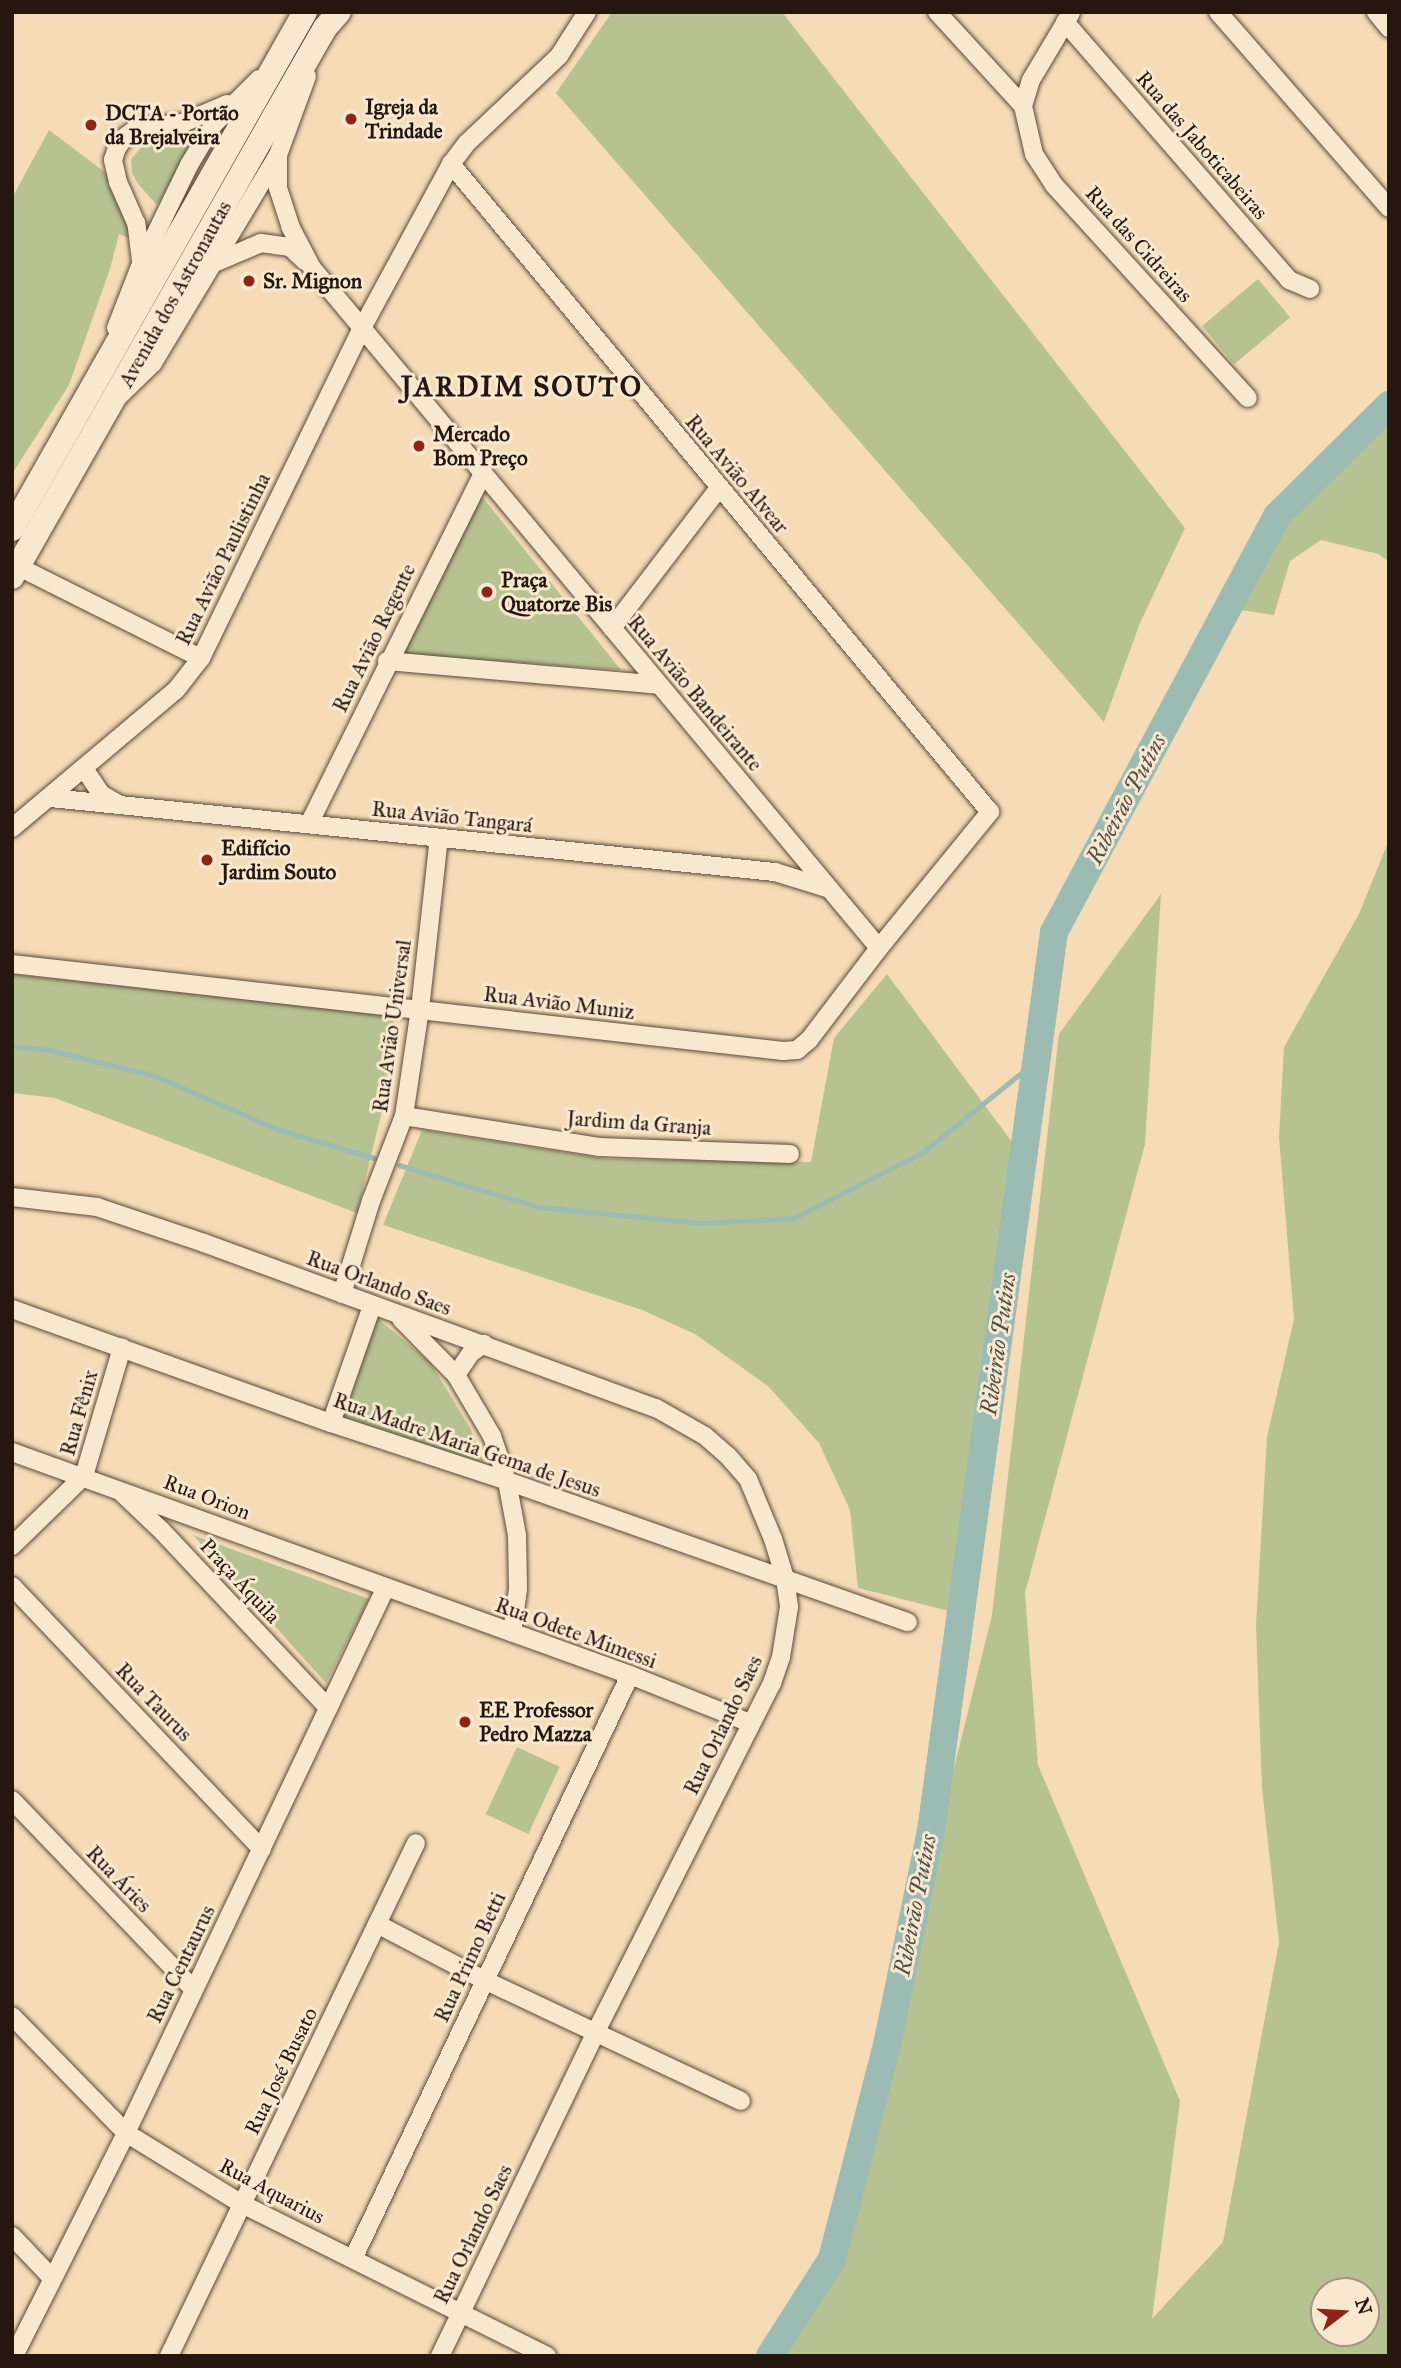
<!DOCTYPE html>
<html>
<head>
<meta charset="utf-8">
<style>
	body { margin:0 }
	#map { position:relative; width:1401px; height:2368px; overflow:hidden; background:#f5dcb7; font-family:"IM FELL Great Primer",serif }
	div>[style] { position:absolute }
	.green>* { inset:0; background:#b7c292; transform-origin:0 0 }
	.stream>* { height:4.5px; margin:-2.25px; padding:0 2.25px; transform-origin:2.25px; border-radius:2.25px; background:#9cbbb2 }
	.river>* { height:28px; margin:-14px; padding:0 14px; transform-origin:14px; border-radius:14px; background:#9cbbb2 }
	.roads { filter:drop-shadow(0 0 2px #5a483a) drop-shadow(0 0 2px #5a483a) }
	.minor>* { height:18px; margin:-9px; padding:0 9px; transform-origin:9px; border-radius:9px; background:#f8e8d0 }
	.secondary>* { height:24px; margin:-12px; padding:0 12px; transform-origin:12px; border-radius:12px; background:#f8e8d0 }
	.dots>* { width:19px; height:19px; translate:-50% -50%; box-sizing:border-box; border:4px solid #f8e8d0; border-radius:50% }
	span { translate:-50% -50%; white-space:nowrap; text-align:center; line-height:1.15; -webkit-text-stroke:6px #f8e8d0; paint-order:stroke }
	.poi-label { font-size:21px; color:#261610; font-weight:700 }
	.left { translate:0 -50%; text-align:left }
	.street-label { font-size:21px; color:#261610 }
	.water-label { font-size:23px; color:#4f5049; font-style:italic }
	.district-label { font-size:28px; color:#261610; font-weight:700; letter-spacing:2px }
	.frame { position:absolute; inset:0; border:14px solid #261610; pointer-events:none }
	.north { position:absolute; left:1310px; top:2277px; width:70px; height:70px; box-sizing:border-box; background:#f8e8d0; border:2px solid #a49483; border-radius:50%; rotate:73deg; font-size:19px; font-weight:700; line-height:28px; text-align:center; color:#261610 }
	.north::after { content:''; display:block; margin:auto; width:24px; height:32px; background:#8f2418; clip-path:polygon(50% 0,100% 100%,50% 72%,0 100%) }
</style>
</head>
<body>
<div id="map">
	<div class="green">
		<div style="clip-path:polygon(612px 12px,782px 12px,1185px 528px,1140px 623px,1104px 722px,556px 93px)"></div>
		<div style="clip-path:polygon(207px 121px,157px 205px,138px 184px,132px 173px,131px 159px,151px 137px)"></div>
		<div style="clip-path:polygon(49px 130px,118px 182px,138px 242px,119px 234px,110px 269px,69px 385px,12px 474px,12px 198px)"></div>
		<div style="left:1258px;top:279px;width:50px;height:73px;rotate:50deg"></div>
		<div style="clip-path:polygon(1389px 405px,1389px 562px,1378px 554px,1321px 540px,1290px 561px,1274px 615px,1228px 608px,1277px 516px)"></div>
		<div style="clip-path:polygon(480px 494px,621px 670px,399px 654px)"></div>
		<div style="clip-path:polygon(evenodd,1389px 840px,1389px 2356px,771px 2356px,832px 2259px,992px 1615px,1059px 1034px,1161px 894px,1145px 1144px,1025px 1593px,1038px 1765px,1180px 2101px,1152px 2319px,1223px 2242px,1279px 1942px,1262px 1788px,1256px 1625px,1267px 1437px,1294px 1319px,1279px 1137px,1284px 1047px,1359px 914px,1389px 840px,1324px 2291px,1366px 2291px,1366px 2333px,1324px 2333px,1324px 2291px)"></div>
		<div style="clip-path:polygon(12px 974px,395px 1016px,381px 1115px,357px 1213px,55px 1098px,12px 1093px)"></div>
		<div style="clip-path:polygon(887px 974px,1012px 1142px,949px 1611px,858px 1588px,850px 1510px,819px 1443px,768px 1386px,695px 1334px,642px 1310px,383px 1225px,422px 1130px,608px 1159px,811px 1162px,834px 1038px)"></div>
		<div style="clip-path:polygon(377px 1318px,430px 1362px,470px 1428px,487px 1470px,344px 1418px)"></div>
		<div style="clip-path:polygon(193px 1535px,369px 1599px,326px 1683px)"></div>
		<div style="left:517px;top:1747px;width:47px;height:74px;rotate:25deg"></div>
	</div>
	<div class="stream">
		<div style="left:12px;top:1046px;width:38px;rotate:6deg"></div>
		<div style="left:50px;top:1050px;width:109px;rotate:13.8deg"></div>
		<div style="left:156px;top:1076px;width:132px;rotate:23.7deg"></div>
		<div style="left:277px;top:1129px;width:101px;rotate:16.6deg"></div>
		<div style="left:399px;top:1165px;width:146px;rotate:16.7deg"></div>
		<div style="left:539px;top:1207px;width:163px;rotate:5.6deg"></div>
		<div style="left:701px;top:1223px;width:93px;rotate:-3.1deg"></div>
		<div style="left:794px;top:1218px;width:144px;rotate:-26.9deg"></div>
		<div style="left:922px;top:1153px;width:146px;rotate:-38.9deg"></div>
	</div>
	<div class="river">
		<div style="left:770px;top:2356px;width:115px;rotate:-57.4deg"></div>
		<div style="left:832px;top:2259px;width:221px;rotate:-75.6deg"></div>
		<div style="left:887px;top:2045px;width:218px;rotate:-78.4deg"></div>
		<div style="left:931px;top:1831px;width:907px;rotate:-82.21deg"></div>
		<div style="left:1054px;top:932px;width:472px;rotate:-61.8deg"></div>
		<div style="left:1277px;top:516px;width:158px;rotate:-44.7deg"></div>
	</div>
	<div class="roads">
		<div class="minor">
			<div style="left:937px;top:12px;width:127px;rotate:47.5deg"></div>
			<div style="left:1023px;top:106px;width:49px;rotate:77.1deg"></div>
			<div style="left:1034px;top:154px;width:37px;rotate:57deg"></div>
			<div style="left:1054px;top:185px;width:288px;rotate:47.7deg"></div>
			<div style="left:1218px;top:12px;width:260px;rotate:48.9deg"></div>
			<div style="left:1376px;top:12px;width:21px;rotate:51deg"></div>
			<div style="left:1065px;top:22px;width:342px;rotate:49deg"></div>
			<div style="left:1289px;top:280px;width:23px;rotate:23deg"></div>
			<div style="left:1023px;top:106px;width:27px;rotate:-73deg"></div>
			<div style="left:1031px;top:80px;width:78px;rotate:-59.2deg"></div>
			<div style="left:278px;top:155px;width:33px;rotate:90deg"></div>
			<div style="left:278px;top:188px;width:40px;rotate:72deg"></div>
			<div style="left:290px;top:226px;width:47px;rotate:62.4deg"></div>
			<div style="left:312px;top:268px;width:885px;rotate:50.18deg"></div>
			<div style="left:141px;top:261px;width:38px;rotate:-97deg"></div>
			<div style="left:136px;top:223px;width:45px;rotate:-113.7deg"></div>
			<div style="left:118px;top:182px;width:23px;rotate:-103deg"></div>
			<div style="left:113px;top:160px;width:13px;rotate:-72deg"></div>
			<div style="left:117px;top:148px;width:14px;rotate:-54deg"></div>
			<div style="left:125px;top:137px;width:15px;rotate:-37deg"></div>
			<div style="left:137px;top:128px;width:46px;rotate:-6.2deg"></div>
			<div style="left:183px;top:123px;width:48px;rotate:-23.4deg"></div>
			<div style="left:212px;top:264px;width:53px;rotate:-23.2deg"></div>
			<div style="left:261px;top:243px;width:29px;rotate:8deg"></div>
			<div style="left:290px;top:247px;width:21px;rotate:43deg"></div>
			<div style="left:116px;top:328px;width:69px;rotate:-68.7deg"></div>
			<div style="left:141px;top:264px;width:110px;rotate:-64.1deg"></div>
			<div style="left:189px;top:165px;width:47px;rotate:-59deg"></div>
			<div style="left:213px;top:125px;width:65px;rotate:-45deg"></div>
			<div style="left:119px;top:396px;width:47px;rotate:-44.1deg"></div>
			<div style="left:153px;top:363px;width:243px;rotate:-59deg"></div>
			<div style="left:278px;top:155px;width:84px;rotate:-69.8deg"></div>
			<div style="left:19px;top:567px;width:203px;rotate:26.6deg"></div>
			<div style="left:612px;top:628px;width:176px;rotate:-52.6deg"></div>
			<div style="left:387px;top:661px;width:273px;rotate:5deg"></div>
			<div style="left:85px;top:770px;width:29px;rotate:56deg"></div>
			<div style="left:101px;top:794px;width:20px;rotate:30deg"></div>
			<div style="left:51px;top:798px;width:728px;rotate:5.84deg"></div>
			<div style="left:775px;top:872px;width:54px;rotate:17.1deg"></div>
			<div style="left:309px;top:824px;width:392px;rotate:-63.6deg"></div>
			<div style="left:12px;top:828px;width:214px;rotate:-40.1deg"></div>
			<div style="left:176px;top:690px;width:41px;rotate:-52deg"></div>
			<div style="left:201px;top:658px;width:367px;rotate:-64deg"></div>
			<div style="left:362px;top:328px;width:187px;rotate:-61.5deg"></div>
			<div style="left:451px;top:164px;width:26px;rotate:-53deg"></div>
			<div style="left:467px;top:143px;width:127px;rotate:-43.4deg"></div>
			<div style="left:559px;top:56px;width:52px;rotate:-57.5deg"></div>
			<div style="left:12px;top:964px;width:776px;rotate:6.44deg"></div>
			<div style="left:783px;top:1051px;width:14px;rotate:-4deg"></div>
			<div style="left:797px;top:1050px;width:16px;rotate:-40deg"></div>
			<div style="left:809px;top:1040px;width:116px;rotate:-52.7deg"></div>
			<div style="left:879px;top:948px;width:176px;rotate:-50.8deg"></div>
			<div style="left:990px;top:812px;width:843px;rotate:-129.75deg"></div>
			<div style="left:404px;top:1116px;width:197px;rotate:9deg"></div>
			<div style="left:599px;top:1147px;width:191px;rotate:2.1deg"></div>
			<div style="left:12px;top:1197px;width:86px;rotate:6.7deg"></div>
			<div style="left:97px;top:1207px;width:113px;rotate:18.6deg"></div>
			<div style="left:204px;top:1243px;width:481px;rotate:20.1deg"></div>
			<div style="left:656px;top:1408px;width:56px;rotate:29.7deg"></div>
			<div style="left:705px;top:1436px;width:30px;rotate:41deg"></div>
			<div style="left:728px;top:1456px;width:30px;rotate:49deg"></div>
			<div style="left:748px;top:1479px;width:65px;rotate:67.4deg"></div>
			<div style="left:773px;top:1539px;width:41px;rotate:72.9deg"></div>
			<div style="left:785px;top:1578px;width:29px;rotate:82deg"></div>
			<div style="left:789px;top:1607px;width:51px;rotate:99.1deg"></div>
			<div style="left:781px;top:1657px;width:28px;rotate:109deg"></div>
			<div style="left:772px;top:1683px;width:391px;rotate:116.8deg"></div>
			<div style="left:596px;top:2032px;width:360px;rotate:115.7deg"></div>
			<div style="left:342px;top:1294px;width:97px;rotate:-72.7deg"></div>
			<div style="left:371px;top:1201px;width:91px;rotate:-68.8deg"></div>
			<div style="left:404px;top:1116px;width:108px;rotate:-81.5deg"></div>
			<div style="left:420px;top:1009px;width:172px;rotate:-83.7deg"></div>
			<div style="left:12px;top:1309px;width:339px;rotate:19.7deg"></div>
			<div style="left:331px;top:1423px;width:185px;rotate:18.2deg"></div>
			<div style="left:507px;top:1481px;width:425px;rotate:19.4deg"></div>
			<div style="left:401px;top:1319px;width:78px;rotate:45.5deg"></div>
			<div style="left:456px;top:1375px;width:71px;rotate:59.5deg"></div>
			<div style="left:492px;top:1436px;width:47px;rotate:71.6deg"></div>
			<div style="left:507px;top:1481px;width:55px;rotate:79.5deg"></div>
			<div style="left:517px;top:1535px;width:54px;rotate:88.9deg"></div>
			<div style="left:518px;top:1589px;width:44px;rotate:97.8deg"></div>
			<div style="left:456px;top:1375px;width:27px;rotate:-56deg"></div>
			<div style="left:471px;top:1353px;width:16px;rotate:-35deg"></div>
			<div style="left:331px;top:1423px;width:124px;rotate:-70.7deg"></div>
			<div style="left:12px;top:1452px;width:657px;rotate:19.84deg"></div>
			<div style="left:630px;top:1675px;width:129px;rotate:21.8deg"></div>
			<div style="left:122px;top:1493px;width:55px;rotate:43.5deg"></div>
			<div style="left:162px;top:1531px;width:243px;rotate:46.8deg"></div>
			<div style="left:12px;top:1546px;width:100px;rotate:-44.2deg"></div>
			<div style="left:84px;top:1476px;width:134px;rotate:-73.5deg"></div>
			<div style="left:12px;top:1586px;width:363px;rotate:46.5deg"></div>
			<div style="left:12px;top:1800px;width:262px;rotate:46.2deg"></div>
			<div style="left:377px;top:1924px;width:121px;rotate:27.6deg"></div>
			<div style="left:484px;top:1980px;width:284px;rotate:25.2deg"></div>
			<div style="left:12px;top:2016px;width:163px;rotate:45.7deg"></div>
			<div style="left:126px;top:2133px;width:136px;rotate:31.5deg"></div>
			<div style="left:242px;top:2204px;width:341px;rotate:26.5deg"></div>
			<div style="left:12px;top:2236px;width:58px;rotate:46.4deg"></div>
			<div style="left:353px;top:2259px;width:646px;rotate:-64.62deg"></div>
			<div style="left:14px;top:2356px;width:250px;rotate:-63.3deg"></div>
			<div style="left:126px;top:2133px;width:603px;rotate:-64.54deg"></div>
			<div style="left:169px;top:2356px;width:569px;rotate:-64.29deg"></div>
		</div>
		<div class="secondary">
			<div style="left:12px;top:529px;width:594px;rotate:-60.46deg"></div>
			<div style="left:12px;top:577px;width:532px;rotate:-60.35deg"></div>
			<div style="left:275px;top:115px;width:100px;rotate:-60.1deg"></div>
			<div style="left:325px;top:28px;width:21px;rotate:-49deg"></div>
		</div>
	</div>
	<div class="dots">
		<div style="left:351px;top:119px;background:#8f2418"></div>
		<div style="left:91px;top:125px;background:#8f2418"></div>
		<div style="left:249px;top:281px;background:#8f2418"></div>
		<div style="left:419px;top:446px;background:#8f2418"></div>
		<div style="left:487px;top:592px;background:#8f2418"></div>
		<div style="left:207px;top:860px;background:#8f2418"></div>
		<div style="left:465px;top:1722px;background:#8f2418"></div>
	</div>
	<div class="poi-label">
		<span class="left" style="left:365px;top:119px">Igreja da<br>Trindade</span>
		<span class="left" style="left:105px;top:125px">DCTA - Portão<br>da Brejalveira</span>
		<span class="left" style="left:263px;top:281px">Sr. Mignon</span>
		<span class="left" style="left:433px;top:446px">Mercado<br>Bom Preço</span>
		<span class="left" style="left:501px;top:592px">Praça<br>Quatorze Bis</span>
		<span class="left" style="left:221px;top:860px">Edifício<br>Jardim Souto</span>
		<span class="left" style="left:479px;top:1722px">EE Professor<br>Pedro Mazza</span>
	</div>
	<div class="street-label">
		<span style="left:1202px;top:145px;rotate:49deg">Rua das Jaboticabeiras</span>
		<span style="left:1139px;top:244px;rotate:48deg">Rua das Cidreiras</span>
		<span style="left:175px;top:294px;rotate:-61deg">Avenida dos Astronautas</span>
		<span style="left:737px;top:474px;rotate:50deg">Rua Avião Alvear</span>
		<span style="left:223px;top:559px;rotate:-64deg">Rua Avião Paulistinha</span>
		<span style="left:374px;top:638px;rotate:-64deg">Rua Avião Regente</span>
		<span style="left:695px;top:693px;rotate:50deg">Rua Avião Bandeirante</span>
		<span style="left:452px;top:817px;rotate:6deg">Rua Avião Tangará</span>
		<span style="left:559px;top:1003px;rotate:7deg">Rua Avião Muniz</span>
		<span style="left:392px;top:1026px;rotate:-82deg">Rua Avião Universal</span>
		<span style="left:639px;top:1123px;rotate:4deg">Jardim da Granja</span>
		<span style="left:379px;top:1283px;rotate:20deg">Rua Orlando Saes</span>
		<span style="left:79px;top:1413px;rotate:-74deg">Rua Fênix</span>
		<span style="left:467px;top:1445px;rotate:19deg">Rua Madre Maria Gema de Jesus</span>
		<span style="left:207px;top:1497px;rotate:21deg">Rua Orion</span>
		<span style="left:240px;top:1581px;rotate:47deg">Praça Áquila</span>
		<span style="left:576px;top:1633px;rotate:20deg">Rua Odete Mimessi</span>
		<span style="left:154px;top:1702px;rotate:46deg">Rua Taurus</span>
		<span style="left:723px;top:1725px;rotate:-64deg">Rua Orlando Saes</span>
		<span style="left:119px;top:1879px;rotate:46deg">Rua Áries</span>
		<span style="left:470px;top:1957px;rotate:-65deg">Rua Primo Betti</span>
		<span style="left:181px;top:1964px;rotate:-64deg">Rua Centaurus</span>
		<span style="left:281px;top:2071px;rotate:-64deg">Rua José Busato</span>
		<span style="left:272px;top:2191px;rotate:28deg">Rua Aquarius</span>
		<span style="left:473px;top:2234px;rotate:-64deg">Rua Orlando Saes</span>
	</div>
	<div class="water-label">
		<span style="left:1126px;top:799px;rotate:-62deg">Ribeirão Putins</span>
		<span style="left:998px;top:1344px;rotate:-82deg">Ribeirão Putins</span>
		<span style="left:915px;top:1905px;rotate:-79deg">Ribeirão Putins</span>
	</div>
	<div class="district-label">
		<span style="left:522px;top:387px">JARDIM SOUTO</span>
	</div>
	<div class="frame"></div>
	<div class="north">N</div>
</div>
</body>
</html>
